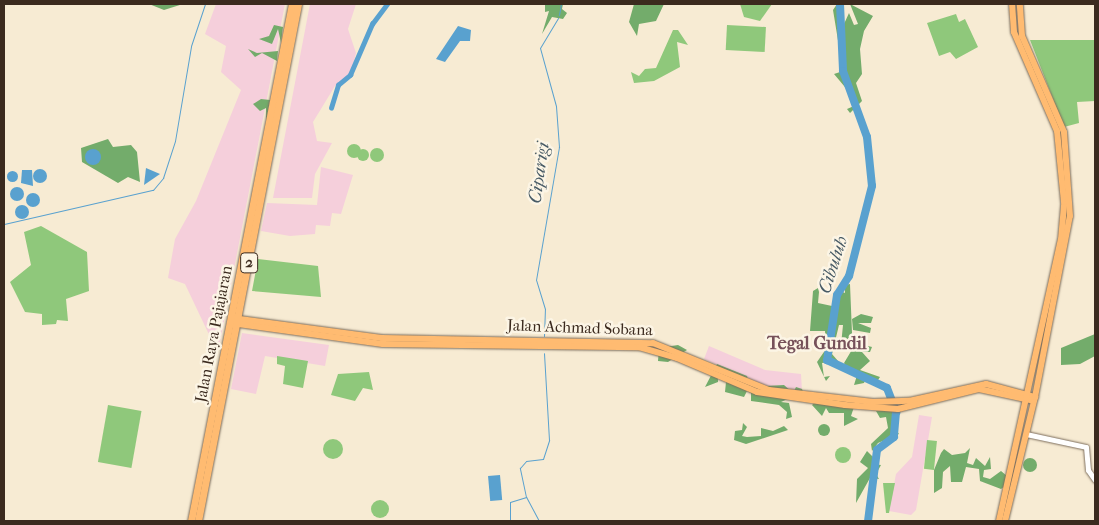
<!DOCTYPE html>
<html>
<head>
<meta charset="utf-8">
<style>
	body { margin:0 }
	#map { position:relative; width:1099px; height:525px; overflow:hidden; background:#f7ebd3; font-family:"IM FELL French Canon",serif }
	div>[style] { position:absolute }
	.built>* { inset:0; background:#f5cfdb }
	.green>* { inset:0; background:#8fc87b; transform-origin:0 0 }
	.round { border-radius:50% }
	.forest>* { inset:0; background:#73ac6b }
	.water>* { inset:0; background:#59a1cf; transform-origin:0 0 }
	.stream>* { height:1px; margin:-0.5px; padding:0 0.5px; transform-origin:0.5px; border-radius:0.5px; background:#59a1cf }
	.canal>* { height:4.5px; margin:-2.25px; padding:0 2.25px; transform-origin:2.25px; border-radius:2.25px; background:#59a1cf }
	.river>* { height:8px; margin:-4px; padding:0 4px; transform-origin:4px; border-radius:4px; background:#59a1cf }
	.roads { filter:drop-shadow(0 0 1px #7d6e5d) drop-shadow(0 0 1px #7d6e5d) }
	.minor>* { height:5px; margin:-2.5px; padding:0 2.5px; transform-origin:2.5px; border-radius:2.5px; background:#fff }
	.major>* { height:6px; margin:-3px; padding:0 3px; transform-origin:3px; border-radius:3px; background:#ffbb71 }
	.highway>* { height:7px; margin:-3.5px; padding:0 3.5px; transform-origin:3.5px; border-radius:3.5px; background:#ffbb71 }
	span { translate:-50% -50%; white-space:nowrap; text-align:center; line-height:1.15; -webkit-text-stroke:5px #fcf5e5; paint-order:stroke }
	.shield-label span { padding:1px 4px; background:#fcf5e5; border:1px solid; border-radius:4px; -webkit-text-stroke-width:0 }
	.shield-label { font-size:15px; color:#3b2a1e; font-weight:700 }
	.street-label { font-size:16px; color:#3b2a1e }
	.water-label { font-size:18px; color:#475a65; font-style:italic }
	.neighbourhood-label { font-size:18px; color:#76515a; font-weight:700 }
	.frame { position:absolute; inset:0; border:5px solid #3b2a1e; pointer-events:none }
</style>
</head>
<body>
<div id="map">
	<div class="built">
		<div style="clip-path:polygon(216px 4px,285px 4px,220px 342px,213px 343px,185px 284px,168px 278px,175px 239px,196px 201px,241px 90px,221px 72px,226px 46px,205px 34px)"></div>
		<div style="clip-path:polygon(310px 4px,356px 4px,348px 29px,356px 53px,351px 74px,335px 86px,313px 122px,317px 141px,332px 143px,315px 174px,312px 198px,273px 198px)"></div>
		<div style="clip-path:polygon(321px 167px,353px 175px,341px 214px,332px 213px,330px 226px,316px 225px,315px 234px,290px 236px,261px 231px,267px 203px,317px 205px)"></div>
		<div style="clip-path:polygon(242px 333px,329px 345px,325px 366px,265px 356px,256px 394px,231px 389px)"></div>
		<div style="clip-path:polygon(709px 346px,765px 370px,801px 374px,802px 391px,766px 387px,704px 359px)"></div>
		<div style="clip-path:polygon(919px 415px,932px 417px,916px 510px,911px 515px,889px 511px,896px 474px,912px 457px)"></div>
	</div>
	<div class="green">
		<div style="clip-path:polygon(740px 4px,772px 4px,760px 21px,744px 17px)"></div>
		<div style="clip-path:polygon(956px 14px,959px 22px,965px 19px,978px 47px,956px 59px,950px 52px,939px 56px,927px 23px)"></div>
		<div style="left:727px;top:25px;width:39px;height:25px;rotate:3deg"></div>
		<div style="clip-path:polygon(673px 30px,678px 30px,688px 45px,677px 42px,680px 67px,654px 81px,634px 83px,631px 72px,639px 76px,645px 69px,656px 68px)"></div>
		<div style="clip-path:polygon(1030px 40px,1095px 40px,1095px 101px,1077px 102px,1079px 123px,1064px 127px)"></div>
		<div class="round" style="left:347px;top:144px;width:14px;height:14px"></div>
		<div class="round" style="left:370px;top:148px;width:14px;height:14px"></div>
		<div class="round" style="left:357px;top:149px;width:12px;height:12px"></div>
		<div style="clip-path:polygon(41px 226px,87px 252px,89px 291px,66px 299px,68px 321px,57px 320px,56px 324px,42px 325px,42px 314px,25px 312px,10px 282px,31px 265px,24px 232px)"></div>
		<div style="clip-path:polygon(258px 259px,318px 266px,321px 297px,252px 291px)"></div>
		<div style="clip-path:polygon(277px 356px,308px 361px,303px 388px,283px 384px,285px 366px,277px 364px)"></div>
		<div style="clip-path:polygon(369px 372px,373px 390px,363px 388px,355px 401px,331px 395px,338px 374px)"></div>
		<div style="left:108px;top:405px;width:34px;height:58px;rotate:10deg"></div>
		<div class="round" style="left:323px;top:439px;width:20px;height:20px"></div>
		<div style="left:927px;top:440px;width:10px;height:29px;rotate:6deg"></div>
		<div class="round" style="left:835px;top:447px;width:16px;height:16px"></div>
		<div style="clip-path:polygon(883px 483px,895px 483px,889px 513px,886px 513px)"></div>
		<div class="round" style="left:371px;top:500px;width:18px;height:18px"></div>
	</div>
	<div class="forest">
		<div style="clip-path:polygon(149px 4px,183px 4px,164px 10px)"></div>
		<div style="clip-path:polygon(545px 4px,563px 4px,562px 9px,567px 13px,563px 19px,552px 17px,542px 34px,549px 11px,545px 12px)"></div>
		<div style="clip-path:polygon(634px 4px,664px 4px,656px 21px,639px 24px,637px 36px,629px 22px)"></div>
		<div style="clip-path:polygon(837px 4px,844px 24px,849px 13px,854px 25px,858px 24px,850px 4px,873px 16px,864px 31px,860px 49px,862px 74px,856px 83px,862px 101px,850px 113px,847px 109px,854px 106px,855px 99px,834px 74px,843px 71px,833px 10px)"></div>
		<div style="clip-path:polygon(274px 25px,283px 27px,281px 43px,278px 29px,272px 44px,259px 39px,269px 36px)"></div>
		<div style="clip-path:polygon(248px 49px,257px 53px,278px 51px,277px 61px,262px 53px,255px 57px)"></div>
		<div style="clip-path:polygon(261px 99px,270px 100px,266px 122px,266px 108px,260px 111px,253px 104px)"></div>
		<div style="clip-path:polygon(108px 139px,113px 147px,131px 145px,137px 152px,140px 182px,128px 177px,118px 183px,82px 162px,81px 148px)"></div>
		<div style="clip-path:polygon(850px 284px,852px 333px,847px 340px,853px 343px,841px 345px,843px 325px,839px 325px,832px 354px,838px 361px,822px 363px,824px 377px,830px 376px,826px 381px,817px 362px,826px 349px,825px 331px,810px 331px,813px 291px,818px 288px,819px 292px,818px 303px,832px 306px,840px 297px,838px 290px,845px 293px,845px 285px)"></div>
		<div style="clip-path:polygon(861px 314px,873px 317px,871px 323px,858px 323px,871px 328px,870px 333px,853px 330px,852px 319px)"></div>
		<div style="clip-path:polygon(1095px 334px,1095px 356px,1080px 364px,1061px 365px,1061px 348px)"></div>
		<div style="clip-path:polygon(856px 343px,872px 347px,870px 352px,862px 352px,870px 361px,860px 370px,880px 377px,876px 383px,866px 378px,864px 383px,854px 385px,858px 372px,849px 372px,844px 363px)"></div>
		<div style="clip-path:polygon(678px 345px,687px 350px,668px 362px,658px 361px,659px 348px)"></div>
		<div style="clip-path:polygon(717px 364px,747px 376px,750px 387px,784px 385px,793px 393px,796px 387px,802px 389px,803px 392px,781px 402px,789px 403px,792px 417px,786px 419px,787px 412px,779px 405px,751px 401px,751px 393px,747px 391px,744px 397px,725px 392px,726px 382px,718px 377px,718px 382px,705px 387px)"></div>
		<div style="clip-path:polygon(815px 402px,854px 407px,851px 416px,858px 419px,844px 426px,844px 413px,829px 413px,826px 408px,822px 416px,812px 405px)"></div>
		<div style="clip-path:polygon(901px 410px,894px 427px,899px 434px,878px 443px,872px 451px,871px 444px,888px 428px,886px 417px,880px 418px,876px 411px)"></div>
		<div style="clip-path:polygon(743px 423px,747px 427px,742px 436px,747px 437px,761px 436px,761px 428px,773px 431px,784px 426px,788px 430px,746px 444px,734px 440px,735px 431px,742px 430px)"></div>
		<div class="round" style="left:818px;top:424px;width:12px;height:12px"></div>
		<div style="clip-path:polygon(970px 448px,967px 463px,973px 465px,976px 458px,985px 466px,990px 457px,991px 469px,984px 470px,983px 477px,990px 479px,1001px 471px,1007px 476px,1005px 486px,1001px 489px,980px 481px,979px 469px,966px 467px,962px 482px,951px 482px,950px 466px,943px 472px,942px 488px,934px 493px,934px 470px,941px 453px,944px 449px,952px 455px,965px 453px)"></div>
		<div style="clip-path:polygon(867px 451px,875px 459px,873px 464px,881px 465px,876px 474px,879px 479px,870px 478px,856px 503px,857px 479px,868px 468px,860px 462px)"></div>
		<div class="round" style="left:1023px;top:458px;width:14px;height:14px"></div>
	</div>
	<div class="water">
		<div style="clip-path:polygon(458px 26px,471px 30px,470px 41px,460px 41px,445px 62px,436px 59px)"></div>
		<div class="round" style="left:85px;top:149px;width:16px;height:16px"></div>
		<div style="clip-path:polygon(146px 168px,160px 174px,144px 185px)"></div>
		<div class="round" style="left:33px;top:169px;width:14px;height:14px"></div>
		<div style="clip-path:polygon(22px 170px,32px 170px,33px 186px,21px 183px)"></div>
		<div class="round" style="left:6.5px;top:170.5px;width:11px;height:11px"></div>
		<div class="round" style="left:10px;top:187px;width:14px;height:14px"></div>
		<div class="round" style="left:26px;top:193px;width:14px;height:14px"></div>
		<div class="round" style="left:15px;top:205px;width:14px;height:14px"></div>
		<div style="left:500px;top:475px;width:25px;height:12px;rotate:85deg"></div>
	</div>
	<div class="stream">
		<div style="left:559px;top:15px;width:11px;rotate:-80deg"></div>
		<div style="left:4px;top:224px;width:153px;rotate:-12.9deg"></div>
		<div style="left:153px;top:190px;width:16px;rotate:-50deg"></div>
		<div style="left:163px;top:178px;width:39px;rotate:-72deg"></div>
		<div style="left:175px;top:141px;width:96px;rotate:-80.4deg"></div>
		<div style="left:191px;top:46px;width:44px;rotate:-71.6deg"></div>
		<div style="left:544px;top:336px;width:27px;rotate:-88deg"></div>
		<div style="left:545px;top:309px;width:30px;rotate:-107deg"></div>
		<div style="left:536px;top:280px;width:135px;rotate:-80.2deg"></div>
		<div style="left:559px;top:147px;width:41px;rotate:-94.2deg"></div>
		<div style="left:556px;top:106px;width:60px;rotate:-105.4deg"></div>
		<div style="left:540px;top:48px;width:35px;rotate:-59deg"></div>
		<div style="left:1094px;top:469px;width:3px;rotate:72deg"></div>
		<div style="left:510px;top:521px;width:19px;rotate:-90deg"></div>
		<div style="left:510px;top:502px;width:17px;rotate:-17deg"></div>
		<div style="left:539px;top:521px;width:27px;rotate:-118deg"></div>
		<div style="left:526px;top:497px;width:30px;rotate:-102deg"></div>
		<div style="left:520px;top:468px;width:9px;rotate:-49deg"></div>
		<div style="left:526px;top:461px;width:17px;rotate:-7deg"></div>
		<div style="left:543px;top:459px;width:20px;rotate:-72deg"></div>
		<div style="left:549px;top:440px;width:87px;rotate:-93.3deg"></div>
	</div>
	<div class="canal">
		<div style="left:331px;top:108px;width:24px;rotate:-73deg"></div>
		<div style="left:338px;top:85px;width:16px;rotate:-40deg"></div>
		<div style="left:350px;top:75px;width:56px;rotate:-66.7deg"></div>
		<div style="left:372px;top:24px;width:25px;rotate:-53deg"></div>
	</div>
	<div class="river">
		<div style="left:840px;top:4px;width:67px;rotate:87.4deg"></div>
		<div style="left:843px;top:71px;width:70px;rotate:70deg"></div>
		<div style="left:867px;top:137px;width:49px;rotate:84.2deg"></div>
		<div style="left:872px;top:186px;width:93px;rotate:104.3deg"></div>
		<div style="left:849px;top:276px;width:22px;rotate:122deg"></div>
		<div style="left:837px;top:295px;width:66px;rotate:98.7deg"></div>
		<div style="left:827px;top:360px;width:66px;rotate:25deg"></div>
		<div style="left:887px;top:388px;width:26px;rotate:69deg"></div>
		<div style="left:896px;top:412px;width:25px;rotate:95deg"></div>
		<div style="left:894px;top:437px;width:21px;rotate:143deg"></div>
		<div style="left:877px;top:450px;width:72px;rotate:97.2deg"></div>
	</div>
	<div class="roads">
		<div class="minor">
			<div style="left:1026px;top:434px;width:61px;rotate:12.2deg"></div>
			<div style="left:1086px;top:447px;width:23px;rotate:85deg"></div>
			<div style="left:1088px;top:470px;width:12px;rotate:55deg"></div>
		</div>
		<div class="major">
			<div style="left:232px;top:318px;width:151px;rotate:7.6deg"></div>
			<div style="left:382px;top:338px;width:271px;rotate:1.1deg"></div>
			<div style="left:653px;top:343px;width:125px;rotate:22.1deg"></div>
			<div style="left:769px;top:390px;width:105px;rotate:6.6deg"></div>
			<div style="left:873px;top:402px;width:36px;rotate:-2deg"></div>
			<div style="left:909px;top:401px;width:79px;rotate:-12.4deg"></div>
			<div style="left:986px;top:384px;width:51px;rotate:14.9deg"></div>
			<div style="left:231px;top:323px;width:153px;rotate:7.9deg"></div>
			<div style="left:383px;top:344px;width:256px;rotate:0.7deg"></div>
			<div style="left:639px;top:347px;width:40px;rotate:16deg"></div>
			<div style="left:677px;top:358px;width:87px;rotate:23deg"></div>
			<div style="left:757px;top:392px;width:89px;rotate:8.4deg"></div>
			<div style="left:845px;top:405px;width:53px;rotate:4.3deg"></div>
			<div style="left:898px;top:409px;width:83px;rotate:-13.9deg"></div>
			<div style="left:979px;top:389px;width:56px;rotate:12.3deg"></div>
			<div style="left:999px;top:521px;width:288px;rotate:-77.6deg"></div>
			<div style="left:1061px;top:240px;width:38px;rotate:-85deg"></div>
			<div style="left:1064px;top:202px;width:71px;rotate:-95.6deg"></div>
			<div style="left:1057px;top:131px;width:108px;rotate:-113.5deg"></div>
			<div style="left:1014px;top:32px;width:28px;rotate:-94deg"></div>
			<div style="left:1005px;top:521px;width:128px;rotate:-76.4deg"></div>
			<div style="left:1035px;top:397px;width:184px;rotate:-79.1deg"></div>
			<div style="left:1070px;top:216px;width:84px;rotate:-94.1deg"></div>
			<div style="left:1064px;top:132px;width:105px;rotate:-113.6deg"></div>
			<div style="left:1022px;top:36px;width:32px;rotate:-94deg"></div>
		</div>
		<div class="highway">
			<div style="left:191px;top:521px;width:527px;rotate:-78.95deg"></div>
			<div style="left:198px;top:521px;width:527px;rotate:-79.05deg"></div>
		</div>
	</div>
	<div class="shield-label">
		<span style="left:249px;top:263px">2</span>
	</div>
	<div class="street-label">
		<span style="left:580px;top:328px;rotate:2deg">Jalan Achmad Sobana</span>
		<span style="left:214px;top:334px;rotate:-79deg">Jalan Raya Pajajaran</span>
	</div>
	<div class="water-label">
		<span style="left:540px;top:173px;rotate:-82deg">Ciparigi</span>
		<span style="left:834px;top:265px;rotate:-72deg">Cibuluh</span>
	</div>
	<div class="neighbourhood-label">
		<span style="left:817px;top:344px">Tegal Gundil</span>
	</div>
	<div class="frame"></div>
</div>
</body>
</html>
